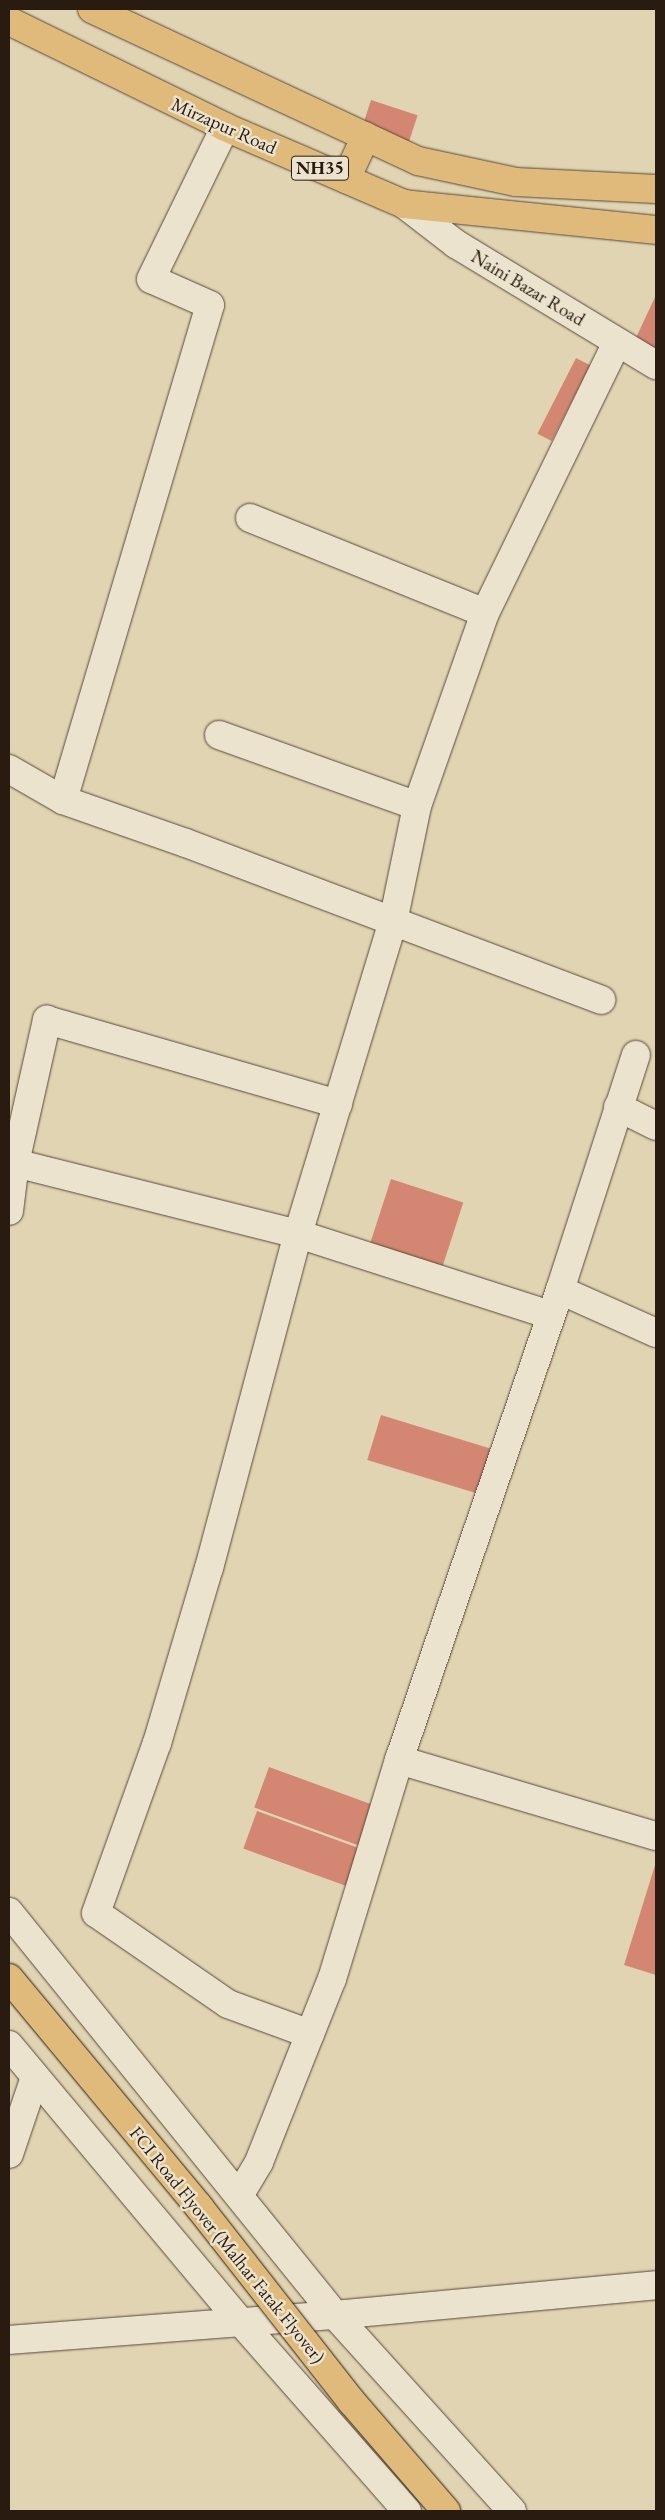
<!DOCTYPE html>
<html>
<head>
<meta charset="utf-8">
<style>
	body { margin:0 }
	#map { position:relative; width:665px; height:2520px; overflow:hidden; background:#e0d4b3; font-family:"EB Garamond",serif }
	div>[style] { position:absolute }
	.building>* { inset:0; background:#d38772; transform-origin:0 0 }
	.roads { filter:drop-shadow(0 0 1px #584939) drop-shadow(0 0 1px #584939) }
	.minor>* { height:28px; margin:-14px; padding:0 14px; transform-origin:14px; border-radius:14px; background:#ebe3ce }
	.highway>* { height:28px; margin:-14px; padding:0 14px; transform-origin:14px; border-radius:14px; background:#e0ba7a }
	.bridges { filter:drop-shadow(0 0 1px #2a1b10) drop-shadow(0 0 1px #2a1b10) }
	.major-bridge>* { height:28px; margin:-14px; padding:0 14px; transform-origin:14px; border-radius:14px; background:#e0ba7a }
	span { translate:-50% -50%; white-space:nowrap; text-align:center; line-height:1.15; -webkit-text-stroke:5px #ebe3ce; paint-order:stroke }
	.shield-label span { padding:1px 4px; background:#ebe3ce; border:1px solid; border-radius:4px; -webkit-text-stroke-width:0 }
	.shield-label { font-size:18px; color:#2a1b10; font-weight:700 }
	.street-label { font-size:19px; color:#2a1b10 }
	.frame { position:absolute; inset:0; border:10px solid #2a1b10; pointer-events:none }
</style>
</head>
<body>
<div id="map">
	<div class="building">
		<div style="left:371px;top:100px;width:49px;height:29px;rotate:18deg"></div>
		<div style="clip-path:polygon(656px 295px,656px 357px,633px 344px)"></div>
		<div style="left:576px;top:358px;width:16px;height:85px;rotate:27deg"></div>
		<div style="left:391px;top:1179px;width:76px;height:72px;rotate:18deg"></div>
		<div style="left:381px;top:1415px;width:116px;height:47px;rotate:17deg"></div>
		<div style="left:269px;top:1767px;width:114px;height:43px;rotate:20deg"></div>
		<div style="left:257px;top:1811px;width:114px;height:40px;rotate:20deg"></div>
		<div style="clip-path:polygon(656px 1862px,656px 1975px,624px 1965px)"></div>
	</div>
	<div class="roads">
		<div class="minor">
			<div style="left:404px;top:204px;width:66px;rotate:37.6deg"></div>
			<div style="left:456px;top:244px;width:234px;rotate:31.2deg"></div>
			<div style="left:250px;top:518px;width:253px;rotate:22deg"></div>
			<div style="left:485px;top:613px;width:301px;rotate:-64deg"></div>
			<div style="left:219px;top:735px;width:210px;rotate:19.7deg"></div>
			<div style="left:9px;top:769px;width:62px;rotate:29.9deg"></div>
			<div style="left:63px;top:800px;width:516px;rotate:-73.46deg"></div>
			<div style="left:210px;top:305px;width:64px;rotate:-156.2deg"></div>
			<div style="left:151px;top:279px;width:169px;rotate:-64deg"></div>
			<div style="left:63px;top:800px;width:130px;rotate:19.3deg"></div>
			<div style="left:186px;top:843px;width:444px;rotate:20.7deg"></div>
			<div style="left:618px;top:1107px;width:42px;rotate:26.6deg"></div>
			<div style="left:15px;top:1163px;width:292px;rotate:14.1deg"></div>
			<div style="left:298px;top:1234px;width:265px;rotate:17.8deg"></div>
			<div style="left:9px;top:1211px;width:48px;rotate:-82.9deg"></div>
			<div style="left:15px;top:1163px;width:147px;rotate:-77.4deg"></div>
			<div style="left:47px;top:1020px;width:303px;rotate:16.1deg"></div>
			<div style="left:560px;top:1290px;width:105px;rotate:24.1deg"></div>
			<div style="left:399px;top:1760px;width:268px;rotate:16.5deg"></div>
			<div style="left:9px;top:1912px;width:518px;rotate:51.03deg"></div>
			<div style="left:335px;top:2315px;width:264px;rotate:47.9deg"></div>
			<div style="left:310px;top:2034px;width:87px;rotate:-159.9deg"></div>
			<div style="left:228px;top:2004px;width:160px;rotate:-145.4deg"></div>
			<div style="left:96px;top:1913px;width:181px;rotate:-70.3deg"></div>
			<div style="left:157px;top:1743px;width:183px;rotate:-73.5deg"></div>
			<div style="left:209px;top:1568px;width:346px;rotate:-75.1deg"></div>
			<div style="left:298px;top:1234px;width:326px;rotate:-73.1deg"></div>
			<div style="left:393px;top:922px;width:118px;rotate:-78.3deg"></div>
			<div style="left:417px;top:806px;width:205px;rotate:-70.6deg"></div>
			<div style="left:9px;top:2045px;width:360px;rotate:50.1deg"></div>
			<div style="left:240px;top:2321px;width:253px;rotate:48.7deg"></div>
			<div style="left:9px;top:2154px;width:81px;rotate:-71.3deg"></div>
			<div style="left:240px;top:2194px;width:37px;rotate:-59deg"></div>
			<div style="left:259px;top:2162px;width:197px;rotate:-68.3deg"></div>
			<div style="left:332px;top:1979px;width:229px;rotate:-73deg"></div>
			<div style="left:399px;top:1760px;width:497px;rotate:-71.1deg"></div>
			<div style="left:560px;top:1290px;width:247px;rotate:-72.1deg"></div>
			<div style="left:9px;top:2340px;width:327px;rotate:-4.4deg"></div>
			<div style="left:335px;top:2315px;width:322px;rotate:-5.3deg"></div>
		</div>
		<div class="highway">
			<div style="left:92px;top:9px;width:360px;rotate:25deg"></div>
			<div style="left:418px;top:161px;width:100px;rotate:12.1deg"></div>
			<div style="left:516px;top:182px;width:140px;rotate:2.9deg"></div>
			<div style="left:9px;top:21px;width:241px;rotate:26.1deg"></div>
			<div style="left:225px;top:127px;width:195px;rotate:23.3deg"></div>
			<div style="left:404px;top:204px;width:253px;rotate:5.9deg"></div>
			<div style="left:346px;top:179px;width:47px;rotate:-65.1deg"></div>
		</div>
	</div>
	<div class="bridges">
		<div class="major-bridge">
			<div style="left:9px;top:1978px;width:298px;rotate:50.3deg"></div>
			<div style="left:199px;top:2207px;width:248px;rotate:51.9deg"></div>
			<div style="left:352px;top:2402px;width:144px;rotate:49.2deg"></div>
		</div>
	</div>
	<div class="shield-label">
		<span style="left:320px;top:168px">NH35</span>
	</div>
	<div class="street-label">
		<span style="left:224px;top:126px;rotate:24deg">Mirzapur Road</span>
		<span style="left:528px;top:288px;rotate:31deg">Naini Bazar Road</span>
		<span style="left:227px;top:2245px;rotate:51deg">FCI Road Flyover (Malhar Fatak Flyover)</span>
	</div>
	<div class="frame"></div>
</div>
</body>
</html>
